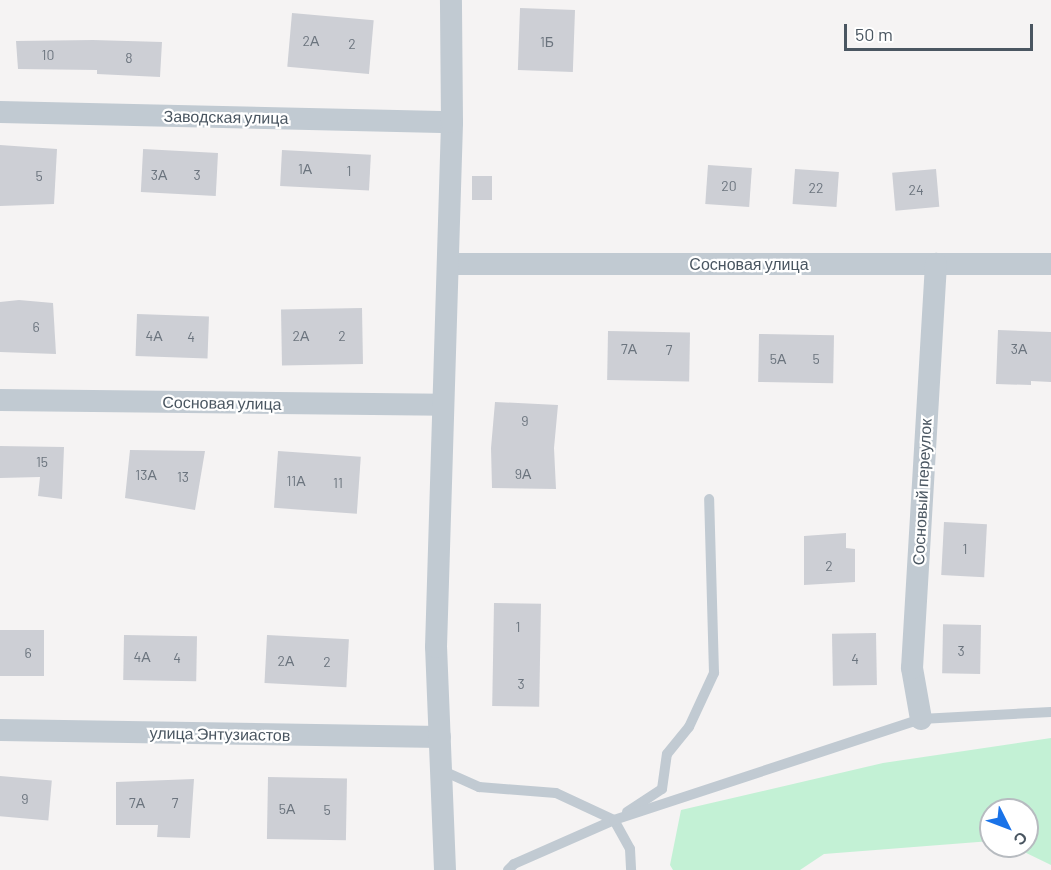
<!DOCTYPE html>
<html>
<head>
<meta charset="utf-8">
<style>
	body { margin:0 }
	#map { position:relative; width:1051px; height:870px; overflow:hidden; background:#f5f3f3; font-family:Barlow,sans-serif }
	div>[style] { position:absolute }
	.green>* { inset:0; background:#c3f1d5 }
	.building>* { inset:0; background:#cdcfd5; transform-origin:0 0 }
	.service>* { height:10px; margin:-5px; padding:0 5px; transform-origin:5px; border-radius:5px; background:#c1cad2 }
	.minor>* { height:22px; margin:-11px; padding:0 11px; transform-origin:11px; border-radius:11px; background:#c1cad2 }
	span { translate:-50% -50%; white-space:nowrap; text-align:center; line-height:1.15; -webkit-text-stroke:4.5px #fff; paint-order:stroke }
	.number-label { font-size:14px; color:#6b747e }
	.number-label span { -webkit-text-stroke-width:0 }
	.street-label { font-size:16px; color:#4a5661 }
	.north { position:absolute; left:979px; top:798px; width:60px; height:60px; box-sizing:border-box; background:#fff; border:2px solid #b7bbc0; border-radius:50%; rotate:132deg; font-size:16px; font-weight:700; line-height:24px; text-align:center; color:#4a5661 }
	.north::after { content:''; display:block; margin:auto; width:21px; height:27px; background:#1a73e8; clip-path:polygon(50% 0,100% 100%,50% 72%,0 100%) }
	.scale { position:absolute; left:844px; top:24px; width:189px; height:27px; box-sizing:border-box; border:3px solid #4a5661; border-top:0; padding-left:8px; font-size:18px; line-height:21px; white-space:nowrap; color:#4a5661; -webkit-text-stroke:4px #fff; paint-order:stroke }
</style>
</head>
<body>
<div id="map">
	<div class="green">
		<div style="clip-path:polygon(1051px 738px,1051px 865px,1012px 846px,1027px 846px,1027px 810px,991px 810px,991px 841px,824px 854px,800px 870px,673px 870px,670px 865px,681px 810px,883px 763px)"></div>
	</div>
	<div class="building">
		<div style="left:575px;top:10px;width:62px;height:55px;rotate:92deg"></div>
		<div style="left:292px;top:13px;width:82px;height:54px;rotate:5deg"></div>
		<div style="clip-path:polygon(93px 40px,162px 42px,160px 77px,97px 74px,97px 70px,18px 69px,16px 41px)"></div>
		<div style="clip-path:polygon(0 145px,57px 149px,54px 204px,0 206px)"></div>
		<div style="left:282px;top:150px;width:89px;height:36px;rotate:3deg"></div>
		<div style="left:218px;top:153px;width:43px;height:75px;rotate:93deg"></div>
		<div style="left:708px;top:165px;width:44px;height:39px;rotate:4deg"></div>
		<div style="left:795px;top:169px;width:44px;height:35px;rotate:4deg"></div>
		<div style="left:936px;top:169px;width:38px;height:44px;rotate:85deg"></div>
		<div style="left:472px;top:176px;width:20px;height:24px"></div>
		<div style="clip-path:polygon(19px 300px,53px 303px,56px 354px,0 352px,0 302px)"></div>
		<div style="left:362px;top:308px;width:56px;height:81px;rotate:89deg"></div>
		<div style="left:137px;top:314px;width:72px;height:42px;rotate:2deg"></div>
		<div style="clip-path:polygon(998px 330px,1051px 332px,1051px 382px,1031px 381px,1031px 385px,996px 384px)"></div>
		<div style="left:608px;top:331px;width:82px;height:49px;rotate:1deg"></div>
		<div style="left:759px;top:334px;width:75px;height:48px;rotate:1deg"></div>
		<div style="clip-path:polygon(495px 402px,558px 405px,554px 448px,556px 489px,492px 488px,491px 448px)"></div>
		<div style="clip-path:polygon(0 446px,64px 447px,62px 499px,38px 496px,40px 477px,0 478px)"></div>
		<div style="clip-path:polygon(130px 450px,205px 451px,195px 510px,125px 498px)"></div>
		<div style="left:278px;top:451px;width:83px;height:57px;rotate:4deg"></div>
		<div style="left:944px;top:522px;width:43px;height:53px;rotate:3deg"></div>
		<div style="clip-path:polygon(846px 533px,846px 548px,855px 549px,855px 582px,804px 585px,804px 536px)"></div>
		<div style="left:494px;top:603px;width:47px;height:103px;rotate:1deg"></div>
		<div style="left:981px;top:625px;width:49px;height:38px;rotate:91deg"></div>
		<div style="left:0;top:630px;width:44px;height:46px"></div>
		<div style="left:876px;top:633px;width:52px;height:44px;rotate:89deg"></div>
		<div style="left:124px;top:635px;width:73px;height:45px;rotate:1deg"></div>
		<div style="left:267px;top:635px;width:82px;height:48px;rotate:3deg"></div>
		<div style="left:0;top:776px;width:52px;height:40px;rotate:5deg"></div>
		<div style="left:268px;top:777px;width:79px;height:62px;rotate:1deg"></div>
		<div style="clip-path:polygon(194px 779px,190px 838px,157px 837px,158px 825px,116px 825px,116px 782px)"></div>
	</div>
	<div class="service">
		<div style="left:441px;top:770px;width:42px;rotate:24.1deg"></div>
		<div style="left:479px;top:787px;width:77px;rotate:4.5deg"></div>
		<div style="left:556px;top:793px;width:64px;rotate:25deg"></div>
		<div style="left:614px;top:820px;width:33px;rotate:61deg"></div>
		<div style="left:630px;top:849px;width:21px;rotate:87deg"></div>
		<div style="left:627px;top:812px;width:42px;rotate:-33.3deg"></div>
		<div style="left:662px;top:789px;width:35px;rotate:-82deg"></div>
		<div style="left:667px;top:754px;width:35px;rotate:-51deg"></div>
		<div style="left:689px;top:727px;width:60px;rotate:-65.2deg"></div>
		<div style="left:714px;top:673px;width:174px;rotate:-91.6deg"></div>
		<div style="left:508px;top:870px;width:8px;rotate:-45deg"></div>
		<div style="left:514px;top:864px;width:109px;rotate:-23.7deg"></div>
		<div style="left:614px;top:820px;width:323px;rotate:-18.2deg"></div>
		<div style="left:921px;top:719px;width:130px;rotate:-3.1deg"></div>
	</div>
	<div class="minor">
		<div style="left:0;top:112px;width:452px;rotate:1.3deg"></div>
		<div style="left:448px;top:264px;width:603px"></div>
		<div style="left:0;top:400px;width:443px;rotate:0.6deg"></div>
		<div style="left:921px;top:719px;width:52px;rotate:-100deg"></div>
		<div style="left:912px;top:668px;width:405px;rotate:-86.6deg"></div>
		<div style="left:0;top:730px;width:440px;rotate:0.9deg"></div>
		<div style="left:445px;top:870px;width:223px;rotate:-92.3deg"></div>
		<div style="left:436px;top:647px;width:525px;rotate:-88.25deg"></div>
		<div style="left:452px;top:122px;width:122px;rotate:-90.5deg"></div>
	</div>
	<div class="number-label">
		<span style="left:311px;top:41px">2А</span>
		<span style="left:547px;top:42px">1Б</span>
		<span style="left:352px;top:44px">2</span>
		<span style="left:48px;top:55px">10</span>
		<span style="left:129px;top:58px">8</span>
		<span style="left:305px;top:169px">1А</span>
		<span style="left:349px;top:171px">1</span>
		<span style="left:159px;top:175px">3А</span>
		<span style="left:197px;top:175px">3</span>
		<span style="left:39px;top:176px">5</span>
		<span style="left:729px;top:186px">20</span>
		<span style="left:816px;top:188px">22</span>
		<span style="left:916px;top:190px">24</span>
		<span style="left:36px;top:327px">6</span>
		<span style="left:154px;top:336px">4А</span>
		<span style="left:301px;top:336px">2А</span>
		<span style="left:342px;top:336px">2</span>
		<span style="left:191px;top:337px">4</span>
		<span style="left:629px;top:349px">7А</span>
		<span style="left:1019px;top:349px">3А</span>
		<span style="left:669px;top:350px">7</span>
		<span style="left:778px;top:359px">5А</span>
		<span style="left:816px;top:359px">5</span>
		<span style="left:525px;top:421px">9</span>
		<span style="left:42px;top:462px">15</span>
		<span style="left:523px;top:474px">9А</span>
		<span style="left:146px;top:475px">13А</span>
		<span style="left:183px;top:477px">13</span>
		<span style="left:296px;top:481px">11А</span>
		<span style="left:338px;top:483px">11</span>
		<span style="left:965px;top:549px">1</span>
		<span style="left:829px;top:566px">2</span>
		<span style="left:518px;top:627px">1</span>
		<span style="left:961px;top:651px">3</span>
		<span style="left:28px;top:653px">6</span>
		<span style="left:142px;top:657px">4А</span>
		<span style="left:177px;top:658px">4</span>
		<span style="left:855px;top:659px">4</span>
		<span style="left:286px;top:661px">2А</span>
		<span style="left:327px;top:662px">2</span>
		<span style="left:521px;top:684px">3</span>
		<span style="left:25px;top:799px">9</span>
		<span style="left:137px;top:803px">7А</span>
		<span style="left:175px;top:803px">7</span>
		<span style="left:287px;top:809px">5А</span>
		<span style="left:327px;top:810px">5</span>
	</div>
	<div class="street-label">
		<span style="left:226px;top:117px;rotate:1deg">Заводская улица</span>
		<span style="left:749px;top:264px">Сосновая улица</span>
		<span style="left:222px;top:403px;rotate:1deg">Сосновая улица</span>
		<span style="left:922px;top:492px;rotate:-87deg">Сосновый переулок</span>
		<span style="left:220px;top:734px;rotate:1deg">улица Энтузиастов</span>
	</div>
	<div class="north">С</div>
	<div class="scale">50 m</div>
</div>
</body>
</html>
